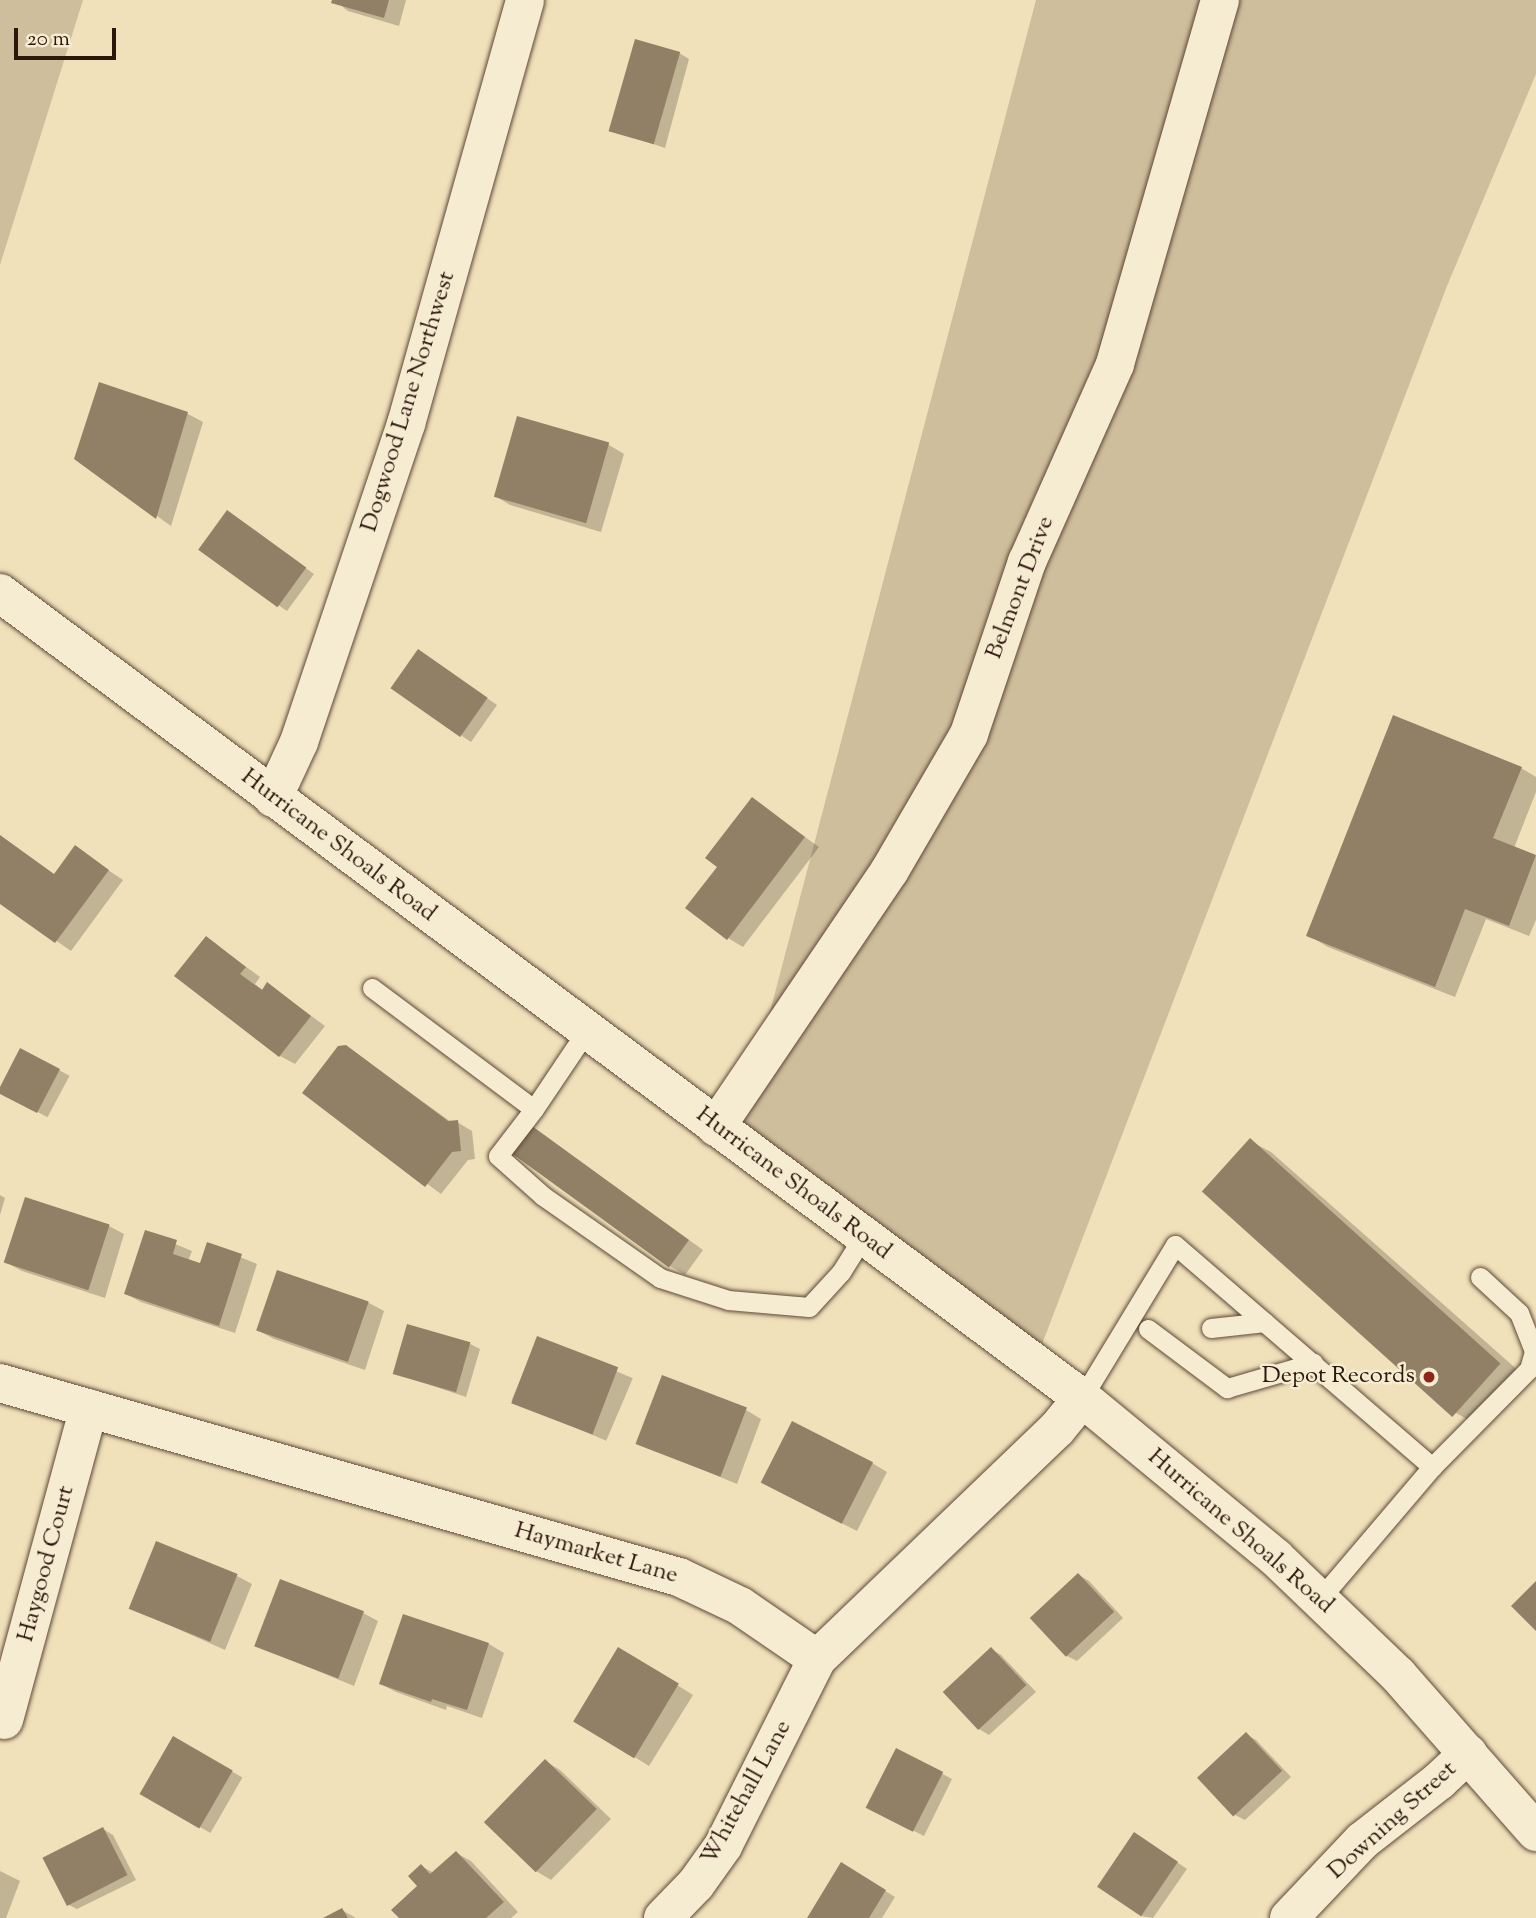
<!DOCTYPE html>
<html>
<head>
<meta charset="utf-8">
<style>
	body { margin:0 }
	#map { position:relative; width:1536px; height:1918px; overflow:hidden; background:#f0e1ba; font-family:"Sorts Mill Goudy",serif }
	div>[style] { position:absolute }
	.green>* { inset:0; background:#cfbe9c }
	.shadow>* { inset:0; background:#0003; transform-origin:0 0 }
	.building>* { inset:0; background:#928066; transform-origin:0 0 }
	.roads { filter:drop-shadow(0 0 2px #5e4938) drop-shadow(0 0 2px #5e4938) }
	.service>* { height:19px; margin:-9.5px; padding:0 9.5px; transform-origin:9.5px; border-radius:9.5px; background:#f5ecd2 }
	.minor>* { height:38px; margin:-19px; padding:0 19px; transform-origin:19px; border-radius:19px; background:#f5ecd2 }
	.tertiary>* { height:38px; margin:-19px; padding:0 19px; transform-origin:19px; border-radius:19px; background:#f5ecd2 }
	.dots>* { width:19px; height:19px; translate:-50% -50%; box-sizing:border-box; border:4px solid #f5ecd2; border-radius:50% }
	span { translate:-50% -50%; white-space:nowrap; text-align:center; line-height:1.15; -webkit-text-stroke:5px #f5ecd2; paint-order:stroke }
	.street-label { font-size:24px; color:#2d160c }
	.poi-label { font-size:24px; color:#2d160c }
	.right { translate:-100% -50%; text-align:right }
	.scale { position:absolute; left:14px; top:28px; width:102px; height:32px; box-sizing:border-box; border:4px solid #2d160c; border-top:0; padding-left:9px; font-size:21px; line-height:24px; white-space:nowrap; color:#2d160c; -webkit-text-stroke:5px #f5ecd2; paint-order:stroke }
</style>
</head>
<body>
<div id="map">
	<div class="green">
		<div style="clip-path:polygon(0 0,83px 0,0 265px)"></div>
		<div style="clip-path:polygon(1036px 0,1536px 0,1536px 74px,1447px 286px,1039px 1352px,741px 1122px)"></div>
	</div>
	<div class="shadow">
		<div style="clip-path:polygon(334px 0,406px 0,399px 26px,348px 11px)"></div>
		<div style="clip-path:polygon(679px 53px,689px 59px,665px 148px,611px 130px)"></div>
		<div style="clip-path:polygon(100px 385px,188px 414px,203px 422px,171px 526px,76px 458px)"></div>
		<div style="clip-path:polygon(518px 418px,609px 445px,624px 454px,601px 532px,510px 505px,495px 496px)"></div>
		<div style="clip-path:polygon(237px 518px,314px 574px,287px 611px,278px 605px)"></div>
		<div style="clip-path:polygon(428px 657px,497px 705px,471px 742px,462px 736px)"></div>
		<div style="clip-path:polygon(1521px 768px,1536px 777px,1536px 792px,1514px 848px,1536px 856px,1536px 920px,1529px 936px,1486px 919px,1455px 997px,1328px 947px,1308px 935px)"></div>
		<div style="clip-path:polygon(752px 799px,819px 847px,743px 947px,728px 938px,719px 866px)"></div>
		<div style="clip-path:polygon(0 837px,55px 875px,75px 848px,123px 880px,71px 951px,0 901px)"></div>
		<div style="clip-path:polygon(206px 938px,260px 977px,255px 984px,263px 990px,268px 984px,325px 1026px,295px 1064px,280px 1056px)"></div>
		<div style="clip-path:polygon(346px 1046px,451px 1122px,457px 1122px,472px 1131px,475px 1159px,468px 1160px,441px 1194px,304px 1093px)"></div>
		<div style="left:21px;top:1050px;width:55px;height:47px;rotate:28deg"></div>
		<div style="clip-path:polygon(533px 1128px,703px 1250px,685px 1275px,670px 1266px)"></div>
		<div style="clip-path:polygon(1250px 1141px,1271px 1152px,1521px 1373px,1476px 1424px,1456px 1413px,1205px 1192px)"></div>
		<div style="clip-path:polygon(0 1195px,5px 1198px,0 1215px)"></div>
		<div style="clip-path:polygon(109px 1226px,124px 1234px,105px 1298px,22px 1271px,7px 1263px)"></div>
		<div style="clip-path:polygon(146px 1232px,192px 1251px,188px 1261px,201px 1265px,208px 1244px,257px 1264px,235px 1333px,141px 1302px,126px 1294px)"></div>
		<div style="clip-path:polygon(278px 1272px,369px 1303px,384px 1311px,365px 1370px,274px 1339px,259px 1331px)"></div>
		<div style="left:538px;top:1338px;width:103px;height:68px;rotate:23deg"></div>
		<div style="clip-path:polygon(470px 1344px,480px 1349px,466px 1397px,394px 1373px)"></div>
		<div style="clip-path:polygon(746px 1410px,761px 1419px,737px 1484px,638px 1443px)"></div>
		<div style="clip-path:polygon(872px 1463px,887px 1472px,857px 1531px,778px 1491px)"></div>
		<div style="clip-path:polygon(1079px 1575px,1089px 1581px,1123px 1618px,1077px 1661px,1067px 1656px)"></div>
		<div style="clip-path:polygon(237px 1576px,252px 1584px,225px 1650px,131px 1608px)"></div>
		<div style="clip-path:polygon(363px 1613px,378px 1621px,354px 1686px,257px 1646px)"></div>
		<div style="clip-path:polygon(489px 1644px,504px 1653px,482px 1718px,447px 1706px,446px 1710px,396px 1692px,381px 1684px)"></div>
		<div style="clip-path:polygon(991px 1649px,1001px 1655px,1036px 1692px,989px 1735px,979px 1729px,945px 1692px)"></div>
		<div style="clip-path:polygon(634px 1658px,693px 1695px,649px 1766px,578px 1722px)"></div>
		<div style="clip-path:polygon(1246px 1734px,1256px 1740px,1291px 1777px,1245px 1820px,1235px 1815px)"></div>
		<div style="left:174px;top:1738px;width:79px;height:64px;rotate:30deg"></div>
		<div style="clip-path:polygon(897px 1750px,952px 1779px,924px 1836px,878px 1813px)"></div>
		<div style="clip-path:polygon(545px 1761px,560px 1770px,611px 1819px,551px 1880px,536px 1871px)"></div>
		<div style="clip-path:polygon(103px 1829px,113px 1835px,136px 1880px,77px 1909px,67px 1904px)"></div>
		<div style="clip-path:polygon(1145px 1840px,1187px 1869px,1153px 1918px,1141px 1916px,1100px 1887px)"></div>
		<div style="clip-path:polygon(456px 1853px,471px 1861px,518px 1912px,511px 1918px,401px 1918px,420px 1886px,421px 1866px,434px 1873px)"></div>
		<div style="clip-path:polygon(842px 1864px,895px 1897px,882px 1918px,809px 1918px)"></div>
		<div style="clip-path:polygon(0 1871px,20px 1881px,6px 1918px,0 1918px)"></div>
		<div style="clip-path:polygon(342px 1910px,356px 1918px,327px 1918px)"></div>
	</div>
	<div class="building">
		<div style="clip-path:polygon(332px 0,389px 0,384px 18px,331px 3px)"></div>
		<div style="left:635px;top:39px;width:47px;height:96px;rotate:16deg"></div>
		<div style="clip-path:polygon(99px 382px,188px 412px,156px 519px,74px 459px)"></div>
		<div style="left:517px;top:416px;width:96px;height:84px;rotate:16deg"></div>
		<div style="left:227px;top:510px;width:98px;height:49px;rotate:36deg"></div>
		<div style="left:418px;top:649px;width:85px;height:48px;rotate:35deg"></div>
		<div style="clip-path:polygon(1393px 715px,1522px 767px,1493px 838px,1536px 855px,1509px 926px,1465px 909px,1435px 987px,1306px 936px)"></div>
		<div style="clip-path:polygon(752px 797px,805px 837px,727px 940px,685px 908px,717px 867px,705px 858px)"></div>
		<div style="clip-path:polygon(0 835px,54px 874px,75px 845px,109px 870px,55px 943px,0 904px)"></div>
		<div style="clip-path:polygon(206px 936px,246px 967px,240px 974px,262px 990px,267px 982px,311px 1016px,279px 1057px,174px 976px)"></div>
		<div style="clip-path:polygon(346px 1045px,448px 1121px,458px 1120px,461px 1151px,452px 1152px,425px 1187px,302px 1093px,338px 1046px)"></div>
		<div style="clip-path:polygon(20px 1048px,60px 1069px,37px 1113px,0 1094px,0 1087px)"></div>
		<div style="left:532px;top:1126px;width:194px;height:34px;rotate:36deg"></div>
		<div style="left:1250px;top:1138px;width:337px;height:72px;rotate:42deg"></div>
		<div style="left:25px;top:1197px;width:89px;height:69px;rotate:18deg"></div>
		<div style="clip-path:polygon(145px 1230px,177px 1240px,173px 1254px,200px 1263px,207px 1242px,242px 1254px,219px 1326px,124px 1294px)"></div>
		<div style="left:277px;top:1270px;width:97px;height:64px;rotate:19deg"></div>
		<div style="left:407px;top:1324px;width:66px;height:52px;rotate:16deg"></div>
		<div style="left:537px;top:1336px;width:87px;height:72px;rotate:21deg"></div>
		<div style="left:662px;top:1375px;width:91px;height:74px;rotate:21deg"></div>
		<div style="left:792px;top:1421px;width:91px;height:69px;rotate:27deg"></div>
		<div style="left:156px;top:1541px;width:88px;height:73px;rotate:22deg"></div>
		<div style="left:1078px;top:1573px;width:53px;height:66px;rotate:47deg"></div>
		<div style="left:280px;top:1579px;width:90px;height:72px;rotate:21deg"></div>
		<div style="clip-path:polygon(1536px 1581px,1536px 1631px,1511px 1606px)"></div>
		<div style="clip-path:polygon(403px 1614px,489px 1643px,467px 1710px,432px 1699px,431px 1702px,379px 1684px)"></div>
		<div style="left:618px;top:1647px;width:71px;height:87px;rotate:31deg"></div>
		<div style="left:991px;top:1647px;width:52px;height:66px;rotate:47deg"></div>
		<div style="left:1246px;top:1732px;width:53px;height:67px;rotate:47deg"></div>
		<div style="left:173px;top:1736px;width:69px;height:67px;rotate:30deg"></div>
		<div style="left:896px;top:1748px;width:53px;height:67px;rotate:27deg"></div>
		<div style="left:545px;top:1759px;width:72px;height:88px;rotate:44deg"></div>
		<div style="left:103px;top:1827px;width:54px;height:68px;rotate:63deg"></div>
		<div style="left:1134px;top:1832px;width:53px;height:66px;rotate:34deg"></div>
		<div style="clip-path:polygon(456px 1851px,504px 1902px,486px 1918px,399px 1918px,391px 1910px,417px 1886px,408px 1876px,421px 1864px,430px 1874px)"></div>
		<div style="clip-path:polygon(841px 1862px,886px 1890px,869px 1918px,807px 1918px)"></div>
		<div style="clip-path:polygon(342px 1908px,348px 1918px,323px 1918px)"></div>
	</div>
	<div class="roads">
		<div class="service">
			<div style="left:372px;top:988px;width:202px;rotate:36.8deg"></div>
			<div style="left:534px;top:1109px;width:95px;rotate:-56.1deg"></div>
			<div style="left:534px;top:1109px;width:59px;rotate:127.5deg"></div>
			<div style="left:498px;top:1156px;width:60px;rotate:41.6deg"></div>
			<div style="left:543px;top:1196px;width:143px;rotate:35deg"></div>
			<div style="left:660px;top:1278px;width:71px;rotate:17.9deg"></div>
			<div style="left:728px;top:1300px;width:81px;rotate:4.9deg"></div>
			<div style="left:809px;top:1307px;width:47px;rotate:-47.6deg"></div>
			<div style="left:841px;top:1272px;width:41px;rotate:-57.8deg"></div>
			<div style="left:1211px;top:1328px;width:54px;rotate:-6.3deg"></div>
			<div style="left:1148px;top:1329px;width:99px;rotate:36.8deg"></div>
			<div style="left:1227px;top:1388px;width:90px;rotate:-16.2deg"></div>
			<div style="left:1082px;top:1398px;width:179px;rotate:-58.7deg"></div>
			<div style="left:1175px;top:1245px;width:340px;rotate:40.8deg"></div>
			<div style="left:1432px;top:1467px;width:175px;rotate:130.4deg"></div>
			<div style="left:1432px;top:1467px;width:138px;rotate:-45.3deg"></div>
			<div style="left:1529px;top:1369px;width:19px;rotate:-74deg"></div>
			<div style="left:1534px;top:1351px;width:41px;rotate:-111.5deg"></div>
			<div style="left:1519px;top:1313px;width:53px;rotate:-137.3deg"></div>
		</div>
		<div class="minor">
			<div style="left:273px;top:798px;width:62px;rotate:-65.1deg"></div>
			<div style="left:299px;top:742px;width:336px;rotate:-71.4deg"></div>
			<div style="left:406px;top:424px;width:440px;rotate:-74.3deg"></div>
			<div style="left:716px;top:1127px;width:310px;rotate:-55.9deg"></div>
			<div style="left:890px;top:870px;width:157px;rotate:-59.8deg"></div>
			<div style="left:969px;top:734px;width:182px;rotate:-71.4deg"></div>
			<div style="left:1027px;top:562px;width:217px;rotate:-66deg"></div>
			<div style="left:1115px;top:364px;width:379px;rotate:-73.9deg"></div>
			<div style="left:0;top:1383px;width:706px;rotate:15.95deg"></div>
			<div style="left:679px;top:1577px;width:68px;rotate:25.4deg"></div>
			<div style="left:740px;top:1606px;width:93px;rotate:34.5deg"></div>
			<div style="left:4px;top:1720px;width:323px;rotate:-74.8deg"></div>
			<div style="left:663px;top:1918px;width:47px;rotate:-45.9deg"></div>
			<div style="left:696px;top:1884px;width:47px;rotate:-54.6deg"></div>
			<div style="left:723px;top:1846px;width:209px;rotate:-63.3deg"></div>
			<div style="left:817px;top:1659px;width:332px;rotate:-43.8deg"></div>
			<div style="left:1057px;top:1429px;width:40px;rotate:-51deg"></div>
			<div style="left:1289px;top:1918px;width:106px;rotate:-46.5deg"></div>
			<div style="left:1362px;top:1841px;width:98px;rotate:-37.9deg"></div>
			<div style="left:1439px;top:1781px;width:40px;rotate:-43deg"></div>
		</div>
		<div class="tertiary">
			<div style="left:0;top:593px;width:1349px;rotate:36.65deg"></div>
			<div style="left:1082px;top:1398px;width:251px;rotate:39.5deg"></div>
			<div style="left:1276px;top:1558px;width:169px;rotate:43.8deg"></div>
			<div style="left:1398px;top:1675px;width:209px;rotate:48.7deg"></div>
		</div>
	</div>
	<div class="dots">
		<div style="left:1429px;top:1377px;background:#8f2418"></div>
	</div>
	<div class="street-label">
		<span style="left:409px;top:402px;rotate:-73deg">Dogwood Lane Northwest</span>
		<span style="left:1021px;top:588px;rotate:-69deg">Belmont Drive</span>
		<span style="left:338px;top:846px;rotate:37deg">Hurricane Shoals Road</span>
		<span style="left:793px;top:1184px;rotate:37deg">Hurricane Shoals Road</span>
		<span style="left:1240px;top:1532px;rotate:41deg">Hurricane Shoals Road</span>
		<span style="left:596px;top:1554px;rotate:16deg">Haymarket Lane</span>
		<span style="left:47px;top:1564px;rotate:-75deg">Haygood Court</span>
		<span style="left:747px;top:1793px;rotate:-61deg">Whitehall Lane</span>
		<span style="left:1393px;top:1821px;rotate:-42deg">Downing Street</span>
	</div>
	<div class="poi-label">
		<span class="right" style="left:1415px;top:1377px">Depot Records</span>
	</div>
	<div class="scale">20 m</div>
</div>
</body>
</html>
